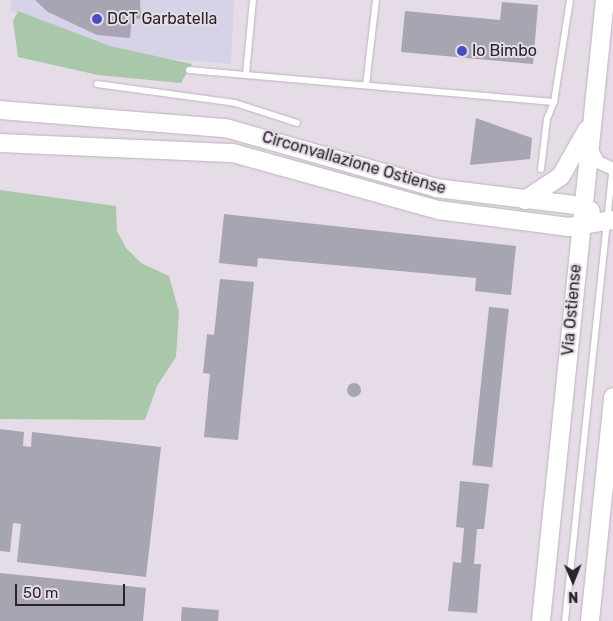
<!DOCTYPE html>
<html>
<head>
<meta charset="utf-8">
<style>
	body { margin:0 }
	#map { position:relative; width:613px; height:621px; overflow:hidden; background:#e6dce7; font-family:Rubik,sans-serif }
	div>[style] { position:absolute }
	.commercial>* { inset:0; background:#d6d3e9 }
	.green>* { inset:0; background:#a9c8aa }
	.building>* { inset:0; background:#a7a5b1; transform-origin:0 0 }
	.round { border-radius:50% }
	.roads { filter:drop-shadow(0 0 1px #bcb3be) drop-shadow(0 0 1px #bcb3be) }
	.service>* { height:6px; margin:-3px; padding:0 3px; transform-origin:3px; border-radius:3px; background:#fff }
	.minor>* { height:12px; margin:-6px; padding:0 6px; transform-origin:6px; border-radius:6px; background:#fff }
	.secondary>* { height:18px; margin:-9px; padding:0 9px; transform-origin:9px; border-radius:9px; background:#fff }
	.dots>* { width:14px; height:14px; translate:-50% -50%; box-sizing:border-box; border:2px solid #e6dce7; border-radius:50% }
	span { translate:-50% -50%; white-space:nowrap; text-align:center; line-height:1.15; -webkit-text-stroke:4px #e6dce7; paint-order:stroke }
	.poi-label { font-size:16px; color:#29262a }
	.left { translate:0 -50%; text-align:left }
	.street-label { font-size:16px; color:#29262a }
	.north { position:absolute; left:548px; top:556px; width:50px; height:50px; -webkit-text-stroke:4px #e6dce7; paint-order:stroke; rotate:179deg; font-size:14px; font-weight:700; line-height:20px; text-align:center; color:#29262a }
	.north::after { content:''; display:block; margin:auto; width:18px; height:22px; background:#29262a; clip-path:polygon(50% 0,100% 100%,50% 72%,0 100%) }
	.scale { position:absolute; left:15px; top:584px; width:110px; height:22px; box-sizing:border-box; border:2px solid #29262a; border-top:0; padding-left:6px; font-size:15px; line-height:18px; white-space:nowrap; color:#29262a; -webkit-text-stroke:4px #e6dce7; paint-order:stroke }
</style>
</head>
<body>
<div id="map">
	<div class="commercial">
		<div style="clip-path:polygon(12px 0,234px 0,231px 64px,159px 58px,110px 46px,10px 10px)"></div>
	</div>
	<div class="green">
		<div style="clip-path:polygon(18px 11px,110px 46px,192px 64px,181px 83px,98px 75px,18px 57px,13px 21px)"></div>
		<div style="clip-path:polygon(0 190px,116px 206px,117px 231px,126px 248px,141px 263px,169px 276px,179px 312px,176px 357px,157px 386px,145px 420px,0 419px)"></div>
	</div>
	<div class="building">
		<div style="clip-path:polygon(35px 0,140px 0,141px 19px,132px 18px,130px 38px,97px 35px,48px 12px)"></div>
		<div style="clip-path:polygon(502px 2px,538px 5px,533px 64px,401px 52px,405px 11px,500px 20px)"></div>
		<div style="clip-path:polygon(476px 118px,532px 138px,530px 159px,470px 165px)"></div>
		<div style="clip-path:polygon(224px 214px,516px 246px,511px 295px,475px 291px,476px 278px,258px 258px,257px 267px,219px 263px)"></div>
		<div style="clip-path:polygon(220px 279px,254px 282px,238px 440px,204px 437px,210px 374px,203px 373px,207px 334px,214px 335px)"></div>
		<div style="left:489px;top:307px;width:20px;height:159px;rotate:6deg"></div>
		<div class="round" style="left:347px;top:383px;width:14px;height:14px"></div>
		<div style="clip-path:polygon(0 429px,24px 432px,23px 446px,31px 447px,32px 432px,161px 447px,146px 577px,17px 562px,21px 524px,13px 523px,10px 552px,0 551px)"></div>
		<div style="clip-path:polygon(460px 481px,489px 484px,484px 529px,477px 529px,474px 564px,481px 564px,477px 613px,448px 611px,453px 562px,461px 563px,464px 528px,456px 527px)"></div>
		<div style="clip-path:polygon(0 573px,146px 588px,143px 621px,0 621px)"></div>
		<div style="clip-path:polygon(182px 607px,219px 610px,218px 621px,181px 621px)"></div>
	</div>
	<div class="roads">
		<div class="service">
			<div style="left:189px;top:70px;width:366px;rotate:5deg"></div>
			<div style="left:246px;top:74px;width:74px;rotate:-84.6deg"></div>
			<div style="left:97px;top:84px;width:139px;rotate:7.8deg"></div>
			<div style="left:235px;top:103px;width:65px;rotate:17.9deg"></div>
			<div style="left:366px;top:85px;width:86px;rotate:-83.3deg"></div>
			<div style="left:541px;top:169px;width:50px;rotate:-83.2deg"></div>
			<div style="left:547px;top:119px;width:18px;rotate:-68deg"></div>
			<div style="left:554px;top:102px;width:103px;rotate:-81.1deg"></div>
			<div style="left:565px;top:621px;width:456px;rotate:-84deg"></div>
		</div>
		<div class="minor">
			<div style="left:590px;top:146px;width:18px;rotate:63deg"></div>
			<div style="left:598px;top:162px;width:17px;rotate:25deg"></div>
		</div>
		<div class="secondary">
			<div style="left:0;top:110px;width:227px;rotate:4.6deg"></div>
			<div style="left:226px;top:128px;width:218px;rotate:15.9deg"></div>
			<div style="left:436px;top:188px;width:147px;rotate:7deg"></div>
			<div style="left:582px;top:206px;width:10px;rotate:29deg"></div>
			<div style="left:0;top:143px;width:233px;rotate:2.5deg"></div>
			<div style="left:233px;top:153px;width:213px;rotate:15.5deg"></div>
			<div style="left:438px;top:210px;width:132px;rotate:7.4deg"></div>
			<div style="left:569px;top:227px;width:45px;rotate:-9deg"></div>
			<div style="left:525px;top:200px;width:43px;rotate:-33.7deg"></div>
			<div style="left:561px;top:176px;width:53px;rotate:-60.5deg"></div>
			<div style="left:541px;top:621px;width:624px;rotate:-84.12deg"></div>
			<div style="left:590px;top:621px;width:225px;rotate:-84.1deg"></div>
		</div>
	</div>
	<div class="dots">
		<div style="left:97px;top:19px;background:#494dc3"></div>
		<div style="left:462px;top:51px;background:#494dc3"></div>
	</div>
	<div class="poi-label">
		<span class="left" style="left:107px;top:19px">DCT Garbatella</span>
		<span class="left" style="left:472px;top:51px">Io Bimbo</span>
	</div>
	<div class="street-label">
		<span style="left:354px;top:163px;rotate:16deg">Circonvallazione Ostiense</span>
		<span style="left:572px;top:310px;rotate:-85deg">Via Ostiense</span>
	</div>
	<div class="north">N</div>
	<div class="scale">50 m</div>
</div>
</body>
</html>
